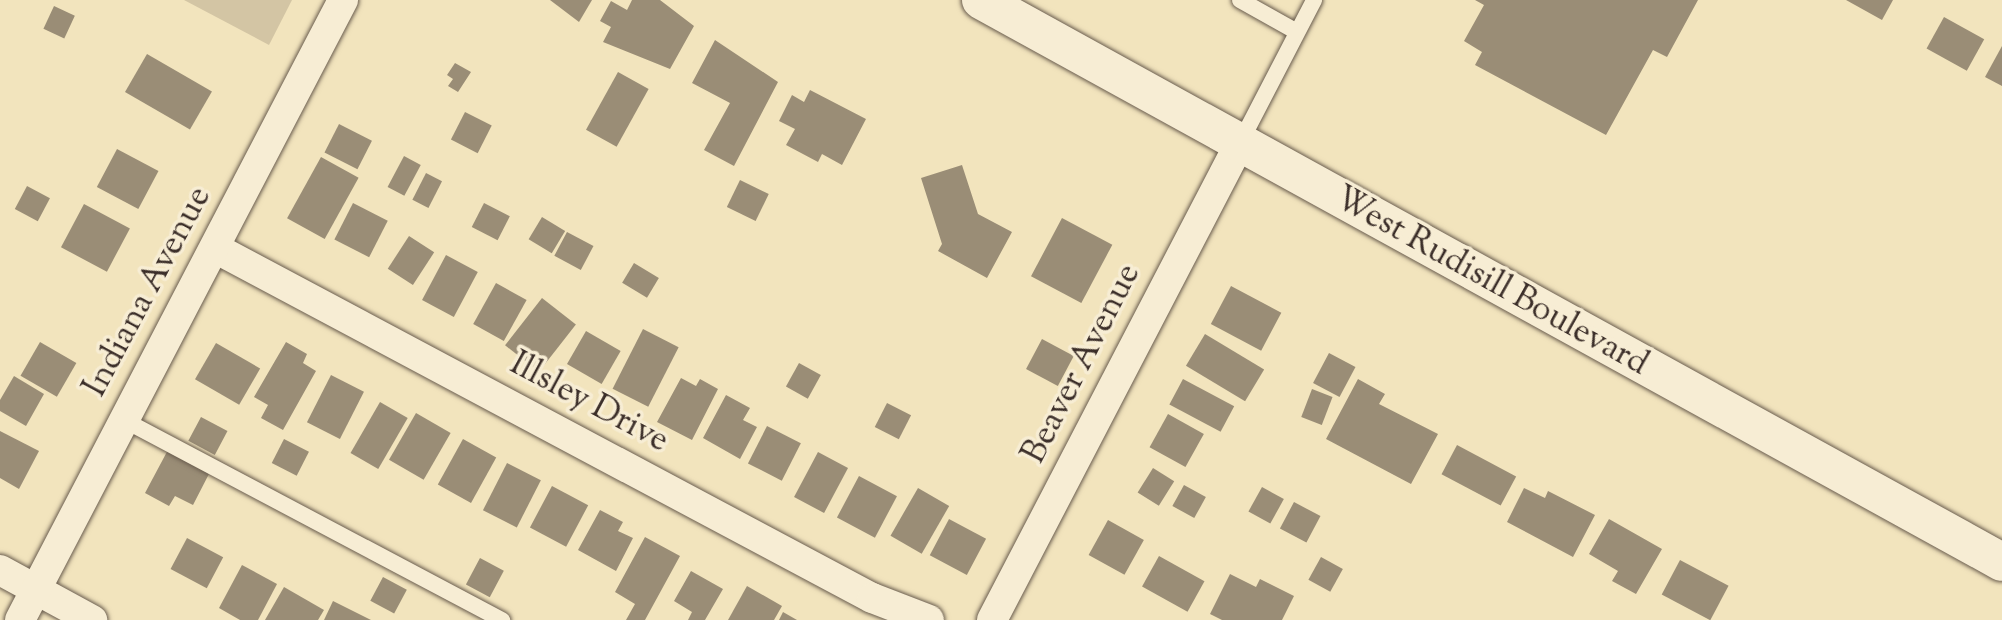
<!DOCTYPE html>
<html>
<head>
<meta charset="utf-8">
<style>
	body { margin:0 }
	#map { position:relative; width:2002px; height:620px; overflow:hidden; background:#f2e4bd; font-family:"Sorts Mill Goudy",serif }
	div>[style] { position:absolute }
	.green>* { inset:0; background:#d3c5a4 }
	.building>* { inset:0; background:#9a8d76; transform-origin:0 0 }
	.roads { filter:drop-shadow(0 0 2px #695c4e) drop-shadow(0 0 2px #695c4e) }
	.service>* { height:16px; margin:-8px; padding:0 8px; transform-origin:8px; border-radius:8px; background:#f7edd4 }
	.minor>* { height:30px; margin:-15px; padding:0 15px; transform-origin:15px; border-radius:15px; background:#f7edd4 }
	.tertiary>* { height:38px; margin:-19px; padding:0 19px; transform-origin:19px; border-radius:19px; background:#f7edd4 }
	span { translate:-50% -50%; white-space:nowrap; text-align:center; line-height:1.15; -webkit-text-stroke:7px #f7edd4; paint-order:stroke }
	.street-label { font-size:34px; color:#3b2e29 }
</style>
</head>
<body>
<div id="map">
	<div class="green">
		<div style="clip-path:polygon(184px 0,292px 0,269px 45px)"></div>
	</div>
	<div class="building">
		<div style="clip-path:polygon(550px 0,592px 0,579px 22px)"></div>
		<div style="clip-path:polygon(632px 0,660px 0,694px 26px,670px 69px,603px 42px,611px 27px,600px 21px,611px 1px,627px 10px)"></div>
		<div style="clip-path:polygon(1475px 0,1698px 0,1667px 57px,1653px 50px,1606px 135px,1475px 65px,1482px 52px,1464px 41px,1484px 5px)"></div>
		<div style="clip-path:polygon(1846px 0,1893px 0,1882px 20px)"></div>
		<div style="left:54px;top:6px;width:23px;height:25px;rotate:25deg"></div>
		<div style="left:1944px;top:17px;width:46px;height:36px;rotate:29deg"></div>
		<div style="clip-path:polygon(715px 40px,778px 82px,734px 166px,704px 150px,730px 103px,692px 83px)"></div>
		<div style="clip-path:polygon(2002px 46px,2002px 86px,1985px 77px)"></div>
		<div style="left:147px;top:54px;width:75px;height:44px;rotate:30deg"></div>
		<div style="clip-path:polygon(455px 63px,471px 72px,458px 92px,448px 86px,453px 79px,447px 75px)"></div>
		<div style="left:618px;top:72px;width:35px;height:66px;rotate:29deg"></div>
		<div style="clip-path:polygon(810px 90px,866px 119px,842px 165px,822px 154px,818px 162px,786px 145px,795px 129px,779px 121px,792px 95px,804px 102px)"></div>
		<div style="left:465px;top:112px;width:30px;height:31px;rotate:27deg"></div>
		<div style="left:339px;top:124px;width:37px;height:32px;rotate:27deg"></div>
		<div style="left:117px;top:149px;width:47px;height:43px;rotate:28deg"></div>
		<div style="left:404px;top:156px;width:19px;height:35px;rotate:28deg"></div>
		<div style="left:321px;top:157px;width:43px;height:70px;rotate:29deg"></div>
		<div style="clip-path:polygon(962px 165px,978px 214px,1012px 232px,987px 278px,938px 251px,942px 244px,921px 178px)"></div>
		<div style="left:426px;top:173px;width:18px;height:30px;rotate:27deg"></div>
		<div style="left:740px;top:180px;width:32px;height:30px;rotate:26deg"></div>
		<div style="left:27px;top:186px;width:26px;height:26px;rotate:28deg"></div>
		<div style="left:353px;top:203px;width:39px;height:41px;rotate:27deg"></div>
		<div style="left:484px;top:203px;width:29px;height:27px;rotate:27deg"></div>
		<div style="left:84px;top:204px;width:52px;height:49px;rotate:28deg"></div>
		<div style="left:542px;top:217px;width:27px;height:26px;rotate:31deg"></div>
		<div style="left:1062px;top:218px;width:57px;height:66px;rotate:28deg"></div>
		<div style="left:567px;top:232px;width:30px;height:27px;rotate:28deg"></div>
		<div style="left:409px;top:236px;width:30px;height:39px;rotate:33deg"></div>
		<div style="left:446px;top:255px;width:36px;height:51px;rotate:28deg"></div>
		<div style="left:634px;top:263px;width:29px;height:23px;rotate:31deg"></div>
		<div style="left:496px;top:283px;width:35px;height:47px;rotate:29deg"></div>
		<div style="left:1231px;top:286px;width:57px;height:43px;rotate:28deg"></div>
		<div style="left:542px;top:298px;width:43px;height:60px;rotate:38deg"></div>
		<div style="left:643px;top:329px;width:40px;height:67px;rotate:27deg"></div>
		<div style="left:586px;top:331px;width:40px;height:38px;rotate:30deg"></div>
		<div style="left:1205px;top:334px;width:69px;height:37px;rotate:31deg"></div>
		<div style="left:1042px;top:339px;width:36px;height:34px;rotate:28deg"></div>
		<div style="left:40px;top:342px;width:42px;height:39px;rotate:30deg"></div>
		<div style="clip-path:polygon(286px 342px,307px 354px,303px 363px,316px 371px,283px 430px,261px 418px,268px 405px,254px 397px)"></div>
		<div style="left:216px;top:343px;width:51px;height:42px;rotate:30deg"></div>
		<div style="left:1329px;top:353px;width:30px;height:34px;rotate:28deg"></div>
		<div style="left:799px;top:363px;width:25px;height:27px;rotate:29deg"></div>
		<div style="left:331px;top:375px;width:37px;height:53px;rotate:27deg"></div>
		<div style="clip-path:polygon(14px 376px,44px 394px,26px 426px,0 411px,0 400px)"></div>
		<div style="clip-path:polygon(681px 378px,696px 386px,700px 379px,718px 389px,692px 440px,657px 422px)"></div>
		<div style="left:1183px;top:379px;width:58px;height:29px;rotate:28deg"></div>
		<div style="clip-path:polygon(1358px 379px,1385px 394px,1379px 404px,1438px 434px,1411px 484px,1326px 439px)"></div>
		<div style="left:1312px;top:389px;width:22px;height:30px;rotate:21deg"></div>
		<div style="clip-path:polygon(726px 395px,750px 408px,743px 420px,757px 427px,740px 459px,703px 438px)"></div>
		<div style="left:380px;top:402px;width:32px;height:59px;rotate:30deg"></div>
		<div style="left:887px;top:403px;width:27px;height:27px;rotate:27deg"></div>
		<div style="left:416px;top:413px;width:40px;height:54px;rotate:30deg"></div>
		<div style="left:1168px;top:414px;width:41px;height:38px;rotate:29deg"></div>
		<div style="left:201px;top:417px;width:30px;height:27px;rotate:28deg"></div>
		<div style="left:767px;top:426px;width:38px;height:42px;rotate:27deg"></div>
		<div style="clip-path:polygon(0 431px,39px 451px,19px 489px,0 478px)"></div>
		<div style="left:284px;top:439px;width:28px;height:27px;rotate:27deg"></div>
		<div style="left:463px;top:439px;width:38px;height:52px;rotate:29deg"></div>
		<div style="left:1457px;top:445px;width:67px;height:33px;rotate:28deg"></div>
		<div style="clip-path:polygon(169px 448px,211px 470px,193px 505px,175px 496px,169px 506px,145px 493px)"></div>
		<div style="left:818px;top:452px;width:34px;height:51px;rotate:28deg"></div>
		<div style="left:507px;top:463px;width:38px;height:53px;rotate:27deg"></div>
		<div style="left:1153px;top:468px;width:25px;height:29px;rotate:32deg"></div>
		<div style="left:859px;top:476px;width:43px;height:47px;rotate:28deg"></div>
		<div style="left:1184px;top:485px;width:25px;height:24px;rotate:29deg"></div>
		<div style="left:552px;top:486px;width:41px;height:47px;rotate:28deg"></div>
		<div style="left:1262px;top:487px;width:25px;height:28px;rotate:29deg"></div>
		<div style="left:918px;top:488px;width:36px;height:55px;rotate:30deg"></div>
		<div style="clip-path:polygon(1524px 488px,1545px 498px,1548px 491px,1595px 515px,1573px 557px,1507px 522px)"></div>
		<div style="left:1294px;top:502px;width:30px;height:30px;rotate:28deg"></div>
		<div style="clip-path:polygon(600px 510px,623px 522px,618px 531px,633px 538px,616px 571px,578px 550px)"></div>
		<div style="left:949px;top:519px;width:42px;height:41px;rotate:28deg"></div>
		<div style="clip-path:polygon(1609px 519px,1662px 549px,1636px 594px,1612px 581px,1618px 571px,1589px 554px)"></div>
		<div style="left:1108px;top:520px;width:41px;height:40px;rotate:29deg"></div>
		<div style="clip-path:polygon(645px 537px,680px 556px,645px 620px,626px 620px,635px 604px,615px 592px)"></div>
		<div style="left:187px;top:538px;width:41px;height:35px;rotate:28deg"></div>
		<div style="left:1159px;top:556px;width:52px;height:35px;rotate:29deg"></div>
		<div style="left:1321px;top:557px;width:25px;height:26px;rotate:29deg"></div>
		<div style="left:480px;top:558px;width:27px;height:30px;rotate:28deg"></div>
		<div style="left:1680px;top:560px;width:55px;height:39px;rotate:28deg"></div>
		<div style="clip-path:polygon(242px 565px,277px 584px,258px 620px,240px 620px,219px 608px)"></div>
		<div style="clip-path:polygon(691px 571px,723px 589px,705px 620px,688px 620px,692px 612px,674px 601px)"></div>
		<div style="clip-path:polygon(1230px 574px,1256px 587px,1260px 579px,1294px 596px,1282px 620px,1222px 620px,1210px 614px)"></div>
		<div style="left:383px;top:577px;width:27px;height:27px;rotate:28deg"></div>
		<div style="clip-path:polygon(747px 586px,782px 606px,774px 620px,728px 620px)"></div>
		<div style="clip-path:polygon(284px 587px,324px 610px,318px 620px,265px 620px)"></div>
		<div style="clip-path:polygon(333px 601px,371px 620px,324px 620px)"></div>
		<div style="clip-path:polygon(783px 612px,797px 620px,779px 620px)"></div>
	</div>
	<div class="roads">
		<div class="service">
			<div style="left:1240px;top:0;width:65px;rotate:29.3deg"></div>
			<div style="left:1240px;top:143px;width:161px;rotate:-62.6deg"></div>
			<div style="left:124px;top:420px;width:428px;rotate:27.9deg"></div>
		</div>
		<div class="minor">
			<div style="left:215px;top:248px;width:744px;rotate:28.05deg"></div>
			<div style="left:872px;top:598px;width:61px;rotate:21.1deg"></div>
			<div style="left:0;top:570px;width:105px;rotate:28.5deg"></div>
			<div style="left:20px;top:620px;width:699px;rotate:-62.48deg"></div>
			<div style="left:992px;top:620px;width:538px;rotate:-62.53deg"></div>
		</div>
		<div class="tertiary">
			<div style="left:981px;top:0;width:1165px;rotate:28.83deg"></div>
		</div>
	</div>
	<div class="street-label">
		<span style="left:1491px;top:282px;rotate:29deg">West Rudisill Boulevard</span>
		<span style="left:148px;top:292px;rotate:-62deg">Indiana Avenue</span>
		<span style="left:1082px;top:364px;rotate:-63deg">Beaver Avenue</span>
		<span style="left:589px;top:403px;rotate:28deg">Illsley Drive</span>
	</div>
</div>
</body>
</html>
